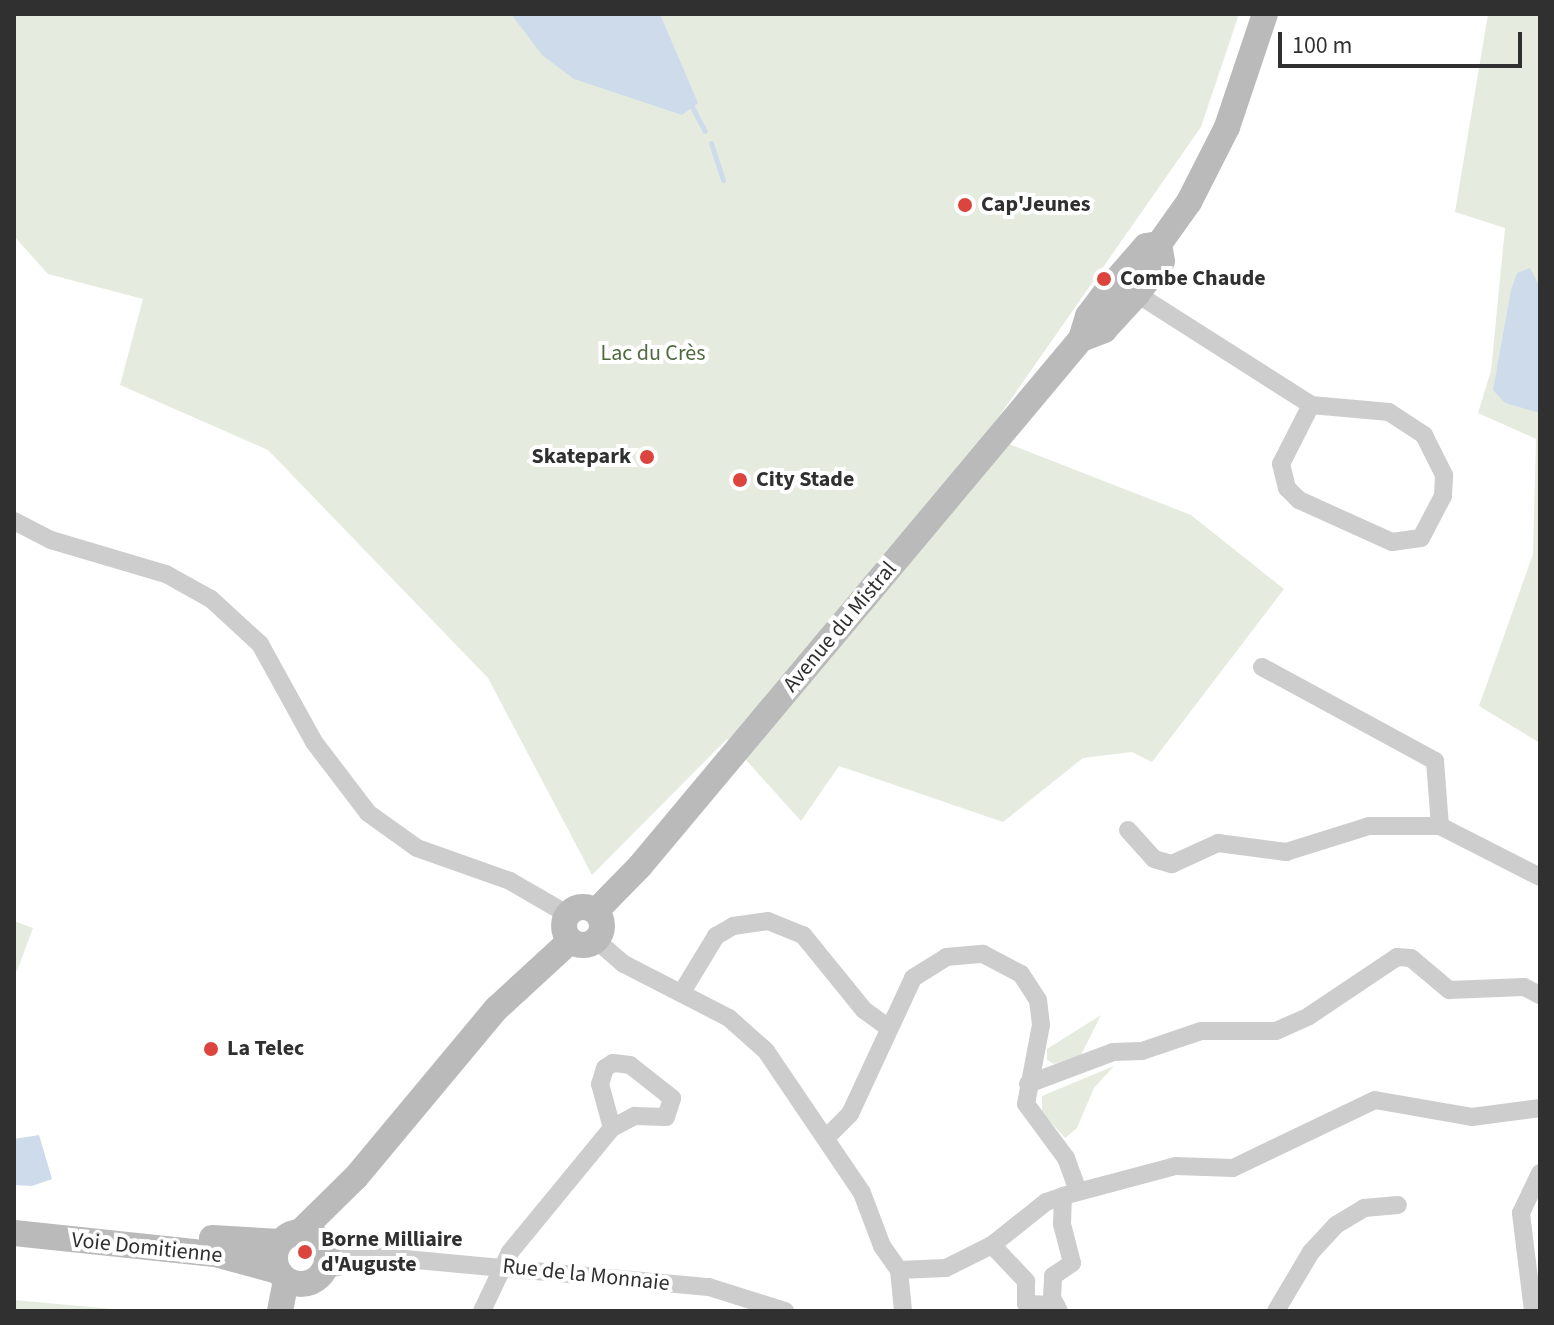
<!DOCTYPE html>
<html>
<head>
<meta charset="utf-8">
<style>
	body { margin:0 }
	#map { position:relative; width:1554px; height:1325px; overflow:hidden; background:#fff; font-family:"Source Sans 3",sans-serif }
	div>[style] { position:absolute }
	.green>* { inset:0; background:#e5ecdf }
	.water>* { inset:0; background:#cddbeb }
	.stream>* { height:5px; margin:-2.5px; padding:0 2.5px; transform-origin:2.5px; border-radius:2.5px; background:#cddbeb }
	.street>* { height:18px; margin:-9px; padding:0 9px; transform-origin:9px; border-radius:9px; background:#cdcdcd }
	.secondary>* { height:26px; margin:-13px; padding:0 13px; transform-origin:13px; border-radius:13px; background:#bababa }
	.secondary>.ring { margin:-13px; padding:0; box-sizing:content-box; background:none; border:26px solid #bababa; border-radius:50% }
	.dots>* { width:22px; height:22px; translate:-50% -50%; box-sizing:border-box; border:4px solid #fff; border-radius:50% }
	span { translate:-50% -50%; white-space:nowrap; text-align:center; line-height:1.15; -webkit-text-stroke:8px #fff; paint-order:stroke }
	.poi-label { font-size:22px; color:#303030; font-weight:700 }
	.left { translate:0 -50%; text-align:left }
	.right { translate:-100% -50%; text-align:right }
	.park-label { font-size:22px; color:#4e6a3f }
	.street-label { font-size:22px; color:#303030 }
	.frame { position:absolute; inset:0; border:16px solid #303030; pointer-events:none }
	.scale { position:absolute; left:1278px; top:32px; width:244px; height:36px; box-sizing:border-box; border:4px solid #303030; border-top:0; padding-left:10px; font-size:24px; line-height:28px; white-space:nowrap; color:#303030; -webkit-text-stroke:6px #fff; paint-order:stroke }
</style>
</head>
<body>
<div id="map">
	<div class="green">
		<div style="clip-path:polygon(14px 14px,1239px 14px,1201px 127px,986px 435px,1191px 515px,1284px 589px,1152px 762px,1132px 752px,1083px 758px,1003px 822px,839px 766px,801px 821px,727px 739px,592px 875px,488px 678px,268px 450px,120px 385px,143px 299px,48px 274px,14px 236px)"></div>
		<div style="clip-path:polygon(1488px 14px,1540px 14px,1540px 743px,1479px 706px,1533px 554px,1536px 439px,1478px 413px,1491px 371px,1505px 228px,1455px 212px)"></div>
		<div style="clip-path:polygon(14px 921px,33px 928px,17px 971px,14px 970px)"></div>
		<div style="clip-path:polygon(1101px 1015px,1081px 1055px,1054px 1064px,1047px 1060px,1047px 1049px)"></div>
		<div style="clip-path:polygon(1114px 1066px,1094px 1088px,1077px 1128px,1065px 1138px,1042px 1112px,1042px 1096px)"></div>
		<div style="clip-path:polygon(14px 1300px,135px 1311px,14px 1311px)"></div>
	</div>
	<div class="water">
		<div style="clip-path:polygon(511px 14px,660px 14px,698px 103px,682px 115px,574px 79px,542px 55px)"></div>
		<div style="clip-path:polygon(1530px 268px,1540px 287px,1540px 413px,1505px 403px,1493px 390px,1511px 290px,1517px 273px)"></div>
		<div style="clip-path:polygon(39px 1135px,52px 1179px,32px 1186px,14px 1185px,14px 1139px)"></div>
	</div>
	<div class="stream">
		<div style="left:692px;top:107px;width:27px;rotate:62deg"></div>
		<div style="left:711px;top:143px;width:39px;rotate:72deg"></div>
	</div>
	<div class="street">
		<div style="left:1137px;top:294px;width:206px;rotate:32.5deg"></div>
		<div style="left:1311px;top:405px;width:66px;rotate:117deg"></div>
		<div style="left:1281px;top:464px;width:25px;rotate:76deg"></div>
		<div style="left:1287px;top:488px;width:17px;rotate:45deg"></div>
		<div style="left:1299px;top:500px;width:102px;rotate:24.3deg"></div>
		<div style="left:1392px;top:542px;width:29px;rotate:-8deg"></div>
		<div style="left:1421px;top:538px;width:47px;rotate:-62.4deg"></div>
		<div style="left:1443px;top:496px;width:21px;rotate:-87deg"></div>
		<div style="left:1444px;top:475px;width:45px;rotate:-116.6deg"></div>
		<div style="left:1424px;top:435px;width:42px;rotate:-146.7deg"></div>
		<div style="left:1389px;top:412px;width:78px;rotate:-174.9deg"></div>
		<div style="left:14px;top:521px;width:42px;rotate:27.2deg"></div>
		<div style="left:51px;top:540px;width:120px;rotate:16.5deg"></div>
		<div style="left:166px;top:574px;width:51px;rotate:29.1deg"></div>
		<div style="left:211px;top:599px;width:67px;rotate:42.6deg"></div>
		<div style="left:260px;top:644px;width:112px;rotate:61.1deg"></div>
		<div style="left:314px;top:742px;width:89px;rotate:52.7deg"></div>
		<div style="left:368px;top:813px;width:60px;rotate:35.5deg"></div>
		<div style="left:417px;top:848px;width:99px;rotate:19.5deg"></div>
		<div style="left:510px;top:881px;width:66px;rotate:30.1deg"></div>
		<div style="left:1262px;top:667px;width:197px;rotate:28.5deg"></div>
		<div style="left:1435px;top:761px;width:65px;rotate:85.6deg"></div>
		<div style="left:1128px;top:830px;width:39px;rotate:48deg"></div>
		<div style="left:1154px;top:859px;width:19px;rotate:16deg"></div>
		<div style="left:1172px;top:864px;width:51px;rotate:-24.5deg"></div>
		<div style="left:1218px;top:843px;width:69px;rotate:7.5deg"></div>
		<div style="left:1286px;top:852px;width:87px;rotate:-17.4deg"></div>
		<div style="left:1369px;top:826px;width:71px"></div>
		<div style="left:1440px;top:826px;width:112px;rotate:27deg"></div>
		<div style="left:596px;top:940px;width:37px;rotate:41deg"></div>
		<div style="left:624px;top:964px;width:118px;rotate:27.2deg"></div>
		<div style="left:729px;top:1018px;width:50px;rotate:41.7deg"></div>
		<div style="left:766px;top:1051px;width:171px;rotate:55.9deg"></div>
		<div style="left:862px;top:1193px;width:57px;rotate:69.3deg"></div>
		<div style="left:882px;top:1246px;width:29px;rotate:55deg"></div>
		<div style="left:899px;top:1270px;width:41px;rotate:84.4deg"></div>
		<div style="left:682px;top:992px;width:66px;rotate:-58.7deg"></div>
		<div style="left:716px;top:936px;width:20px;rotate:-30deg"></div>
		<div style="left:733px;top:926px;width:35px;rotate:-8deg"></div>
		<div style="left:768px;top:921px;width:38px;rotate:22deg"></div>
		<div style="left:803px;top:935px;width:97px;rotate:50.9deg"></div>
		<div style="left:864px;top:1010px;width:31px;rotate:36deg"></div>
		<div style="left:1028px;top:1084px;width:91px;rotate:-20.6deg"></div>
		<div style="left:1113px;top:1052px;width:29px;rotate:-2deg"></div>
		<div style="left:1142px;top:1051px;width:62px;rotate:-18.7deg"></div>
		<div style="left:1201px;top:1031px;width:75px"></div>
		<div style="left:1276px;top:1031px;width:36px;rotate:-24deg"></div>
		<div style="left:1309px;top:1016px;width:106px;rotate:-33.8deg"></div>
		<div style="left:1397px;top:957px;width:14px;rotate:4deg"></div>
		<div style="left:1411px;top:958px;width:50px;rotate:40.1deg"></div>
		<div style="left:1449px;top:990px;width:75px;rotate:-2.3deg"></div>
		<div style="left:1524px;top:987px;width:18px;rotate:27deg"></div>
		<div style="left:826px;top:1138px;width:34px;rotate:-45deg"></div>
		<div style="left:850px;top:1114px;width:150px;rotate:-65.1deg"></div>
		<div style="left:913px;top:978px;width:39px;rotate:-32deg"></div>
		<div style="left:946px;top:957px;width:37px;rotate:-5deg"></div>
		<div style="left:983px;top:954px;width:43px;rotate:27.8deg"></div>
		<div style="left:1021px;top:974px;width:31px;rotate:57deg"></div>
		<div style="left:1038px;top:1000px;width:25px;rotate:83deg"></div>
		<div style="left:1041px;top:1025px;width:80px;rotate:100.8deg"></div>
		<div style="left:1026px;top:1104px;width:67px;rotate:53.5deg"></div>
		<div style="left:1066px;top:1158px;width:35px;rotate:70deg"></div>
		<div style="left:992px;top:1245px;width:50px;rotate:46.6deg"></div>
		<div style="left:1026px;top:1281px;width:23px;rotate:90deg"></div>
		<div style="left:1026px;top:1304px;width:30px;rotate:2deg"></div>
		<div style="left:324px;top:1247px;width:61px;rotate:9.5deg"></div>
		<div style="left:384px;top:1257px;width:326px;rotate:5.3deg"></div>
		<div style="left:709px;top:1287px;width:80px;rotate:17.5deg"></div>
		<div style="left:324px;top:1270px;width:61px;rotate:-12.2deg"></div>
		<div style="left:899px;top:1270px;width:47px;rotate:-2.4deg"></div>
		<div style="left:946px;top:1268px;width:51px;rotate:-26.6deg"></div>
		<div style="left:992px;top:1245px;width:69px;rotate:-38.5deg"></div>
		<div style="left:1046px;top:1202px;width:18px;rotate:-19deg"></div>
		<div style="left:1063px;top:1196px;width:117px;rotate:-14.9deg"></div>
		<div style="left:1176px;top:1166px;width:57px;rotate:2deg"></div>
		<div style="left:1233px;top:1168px;width:157px;rotate:-25.6deg"></div>
		<div style="left:1375px;top:1100px;width:98px;rotate:9.9deg"></div>
		<div style="left:1472px;top:1117px;width:69px;rotate:-7.5deg"></div>
		<div style="left:482px;top:1311px;width:65px;rotate:-64.6deg"></div>
		<div style="left:510px;top:1252px;width:161px;rotate:-50.6deg"></div>
		<div style="left:612px;top:1128px;width:26px;rotate:-28deg"></div>
		<div style="left:635px;top:1116px;width:31px;rotate:2deg"></div>
		<div style="left:666px;top:1117px;width:20px;rotate:-72deg"></div>
		<div style="left:672px;top:1098px;width:53px;rotate:-141.8deg"></div>
		<div style="left:630px;top:1065px;width:17px;rotate:-173deg"></div>
		<div style="left:613px;top:1063px;width:9px;rotate:148deg"></div>
		<div style="left:605px;top:1068px;width:17px;rotate:107deg"></div>
		<div style="left:600px;top:1084px;width:46px;rotate:74.7deg"></div>
		<div style="left:1059px;top:1311px;width:15px;rotate:-118deg"></div>
		<div style="left:1052px;top:1298px;width:22px;rotate:-87deg"></div>
		<div style="left:1053px;top:1276px;width:23px;rotate:-34deg"></div>
		<div style="left:1072px;top:1263px;width:40px;rotate:-104.4deg"></div>
		<div style="left:1062px;top:1224px;width:28px;rotate:-88deg"></div>
		<div style="left:1276px;top:1311px;width:69px;rotate:-59.3deg"></div>
		<div style="left:1311px;top:1252px;width:37px;rotate:-47deg"></div>
		<div style="left:1336px;top:1225px;width:33px;rotate:-31deg"></div>
		<div style="left:1364px;top:1208px;width:34px;rotate:-5deg"></div>
		<div style="left:1533px;top:1311px;width:99px;rotate:-97deg"></div>
		<div style="left:1521px;top:1213px;width:44px;rotate:-64.6deg"></div>
	</div>
	<div class="secondary">
		<div style="left:1081px;top:339px;width:25px;rotate:-21deg"></div>
		<div style="left:1104px;top:330px;width:49px;rotate:-47.5deg"></div>
		<div style="left:1137px;top:294px;width:41px;rotate:-52.9deg"></div>
		<div style="left:1162px;top:261px;width:17px;rotate:-100deg"></div>
		<div class="ring" style="left:564px;top:907px;width:12px;height:12px"></div>
		<div style="left:596px;top:911px;width:63px;rotate:-45.6deg"></div>
		<div style="left:640px;top:866px;width:687px;rotate:-50.08deg"></div>
		<div style="left:1081px;top:339px;width:24px;rotate:-73deg"></div>
		<div style="left:1088px;top:316px;width:38px;rotate:-53deg"></div>
		<div style="left:1111px;top:286px;width:53px;rotate:-48.8deg"></div>
		<div style="left:1146px;top:246px;width:13px;rotate:-9deg"></div>
		<div style="left:1159px;top:244px;width:52px;rotate:-54.5deg"></div>
		<div style="left:1189px;top:202px;width:84px;rotate:-63.1deg"></div>
		<div style="left:1227px;top:127px;width:119px;rotate:-71.4deg"></div>
		<div class="ring" style="left:275px;top:1232px;width:26px;height:26px"></div>
		<div style="left:300px;top:1232px;width:78px;rotate:-44.5deg"></div>
		<div style="left:356px;top:1177px;width:219px;rotate:-50.2deg"></div>
		<div style="left:496px;top:1009px;width:100px;rotate:-42.6deg"></div>
		<div style="left:14px;top:1233px;width:202px;rotate:6deg"></div>
		<div style="left:215px;top:1254px;width:65px;rotate:15.1deg"></div>
		<div style="left:212px;top:1238px;width:68px;rotate:3.4deg"></div>
		<div style="left:280px;top:1311px;width:31px;rotate:-79deg"></div>
	</div>
	<div class="dots">
		<div style="left:965px;top:205px;background:#dc453d"></div>
		<div style="left:1104px;top:279px;background:#dc453d"></div>
		<div style="left:647px;top:457px;background:#dc453d"></div>
		<div style="left:740px;top:480px;background:#dc453d"></div>
		<div style="left:211px;top:1049px;background:#dc453d"></div>
		<div style="left:305px;top:1252px;background:#dc453d"></div>
	</div>
	<div class="poi-label">
		<span class="left" style="left:981px;top:205px">Cap'Jeunes</span>
		<span class="left" style="left:1120px;top:279px">Combe Chaude</span>
		<span class="right" style="left:631px;top:457px">Skatepark</span>
		<span class="left" style="left:756px;top:480px">City Stade</span>
		<span class="left" style="left:227px;top:1049px">La Telec</span>
		<span class="left" style="left:321px;top:1252px">Borne Milliaire<br>d'Auguste</span>
	</div>
	<div class="park-label">
		<span style="left:653px;top:354px">Lac du Crès</span>
	</div>
	<div class="street-label">
		<span style="left:840px;top:627px;rotate:-50deg">Avenue du Mistral</span>
		<span style="left:147px;top:1248px;rotate:6deg">Voie Domitienne</span>
		<span style="left:586px;top:1275px;rotate:6deg">Rue de la Monnaie</span>
	</div>
	<div class="frame"></div>
	<div class="scale">100 m</div>
</div>
</body>
</html>
